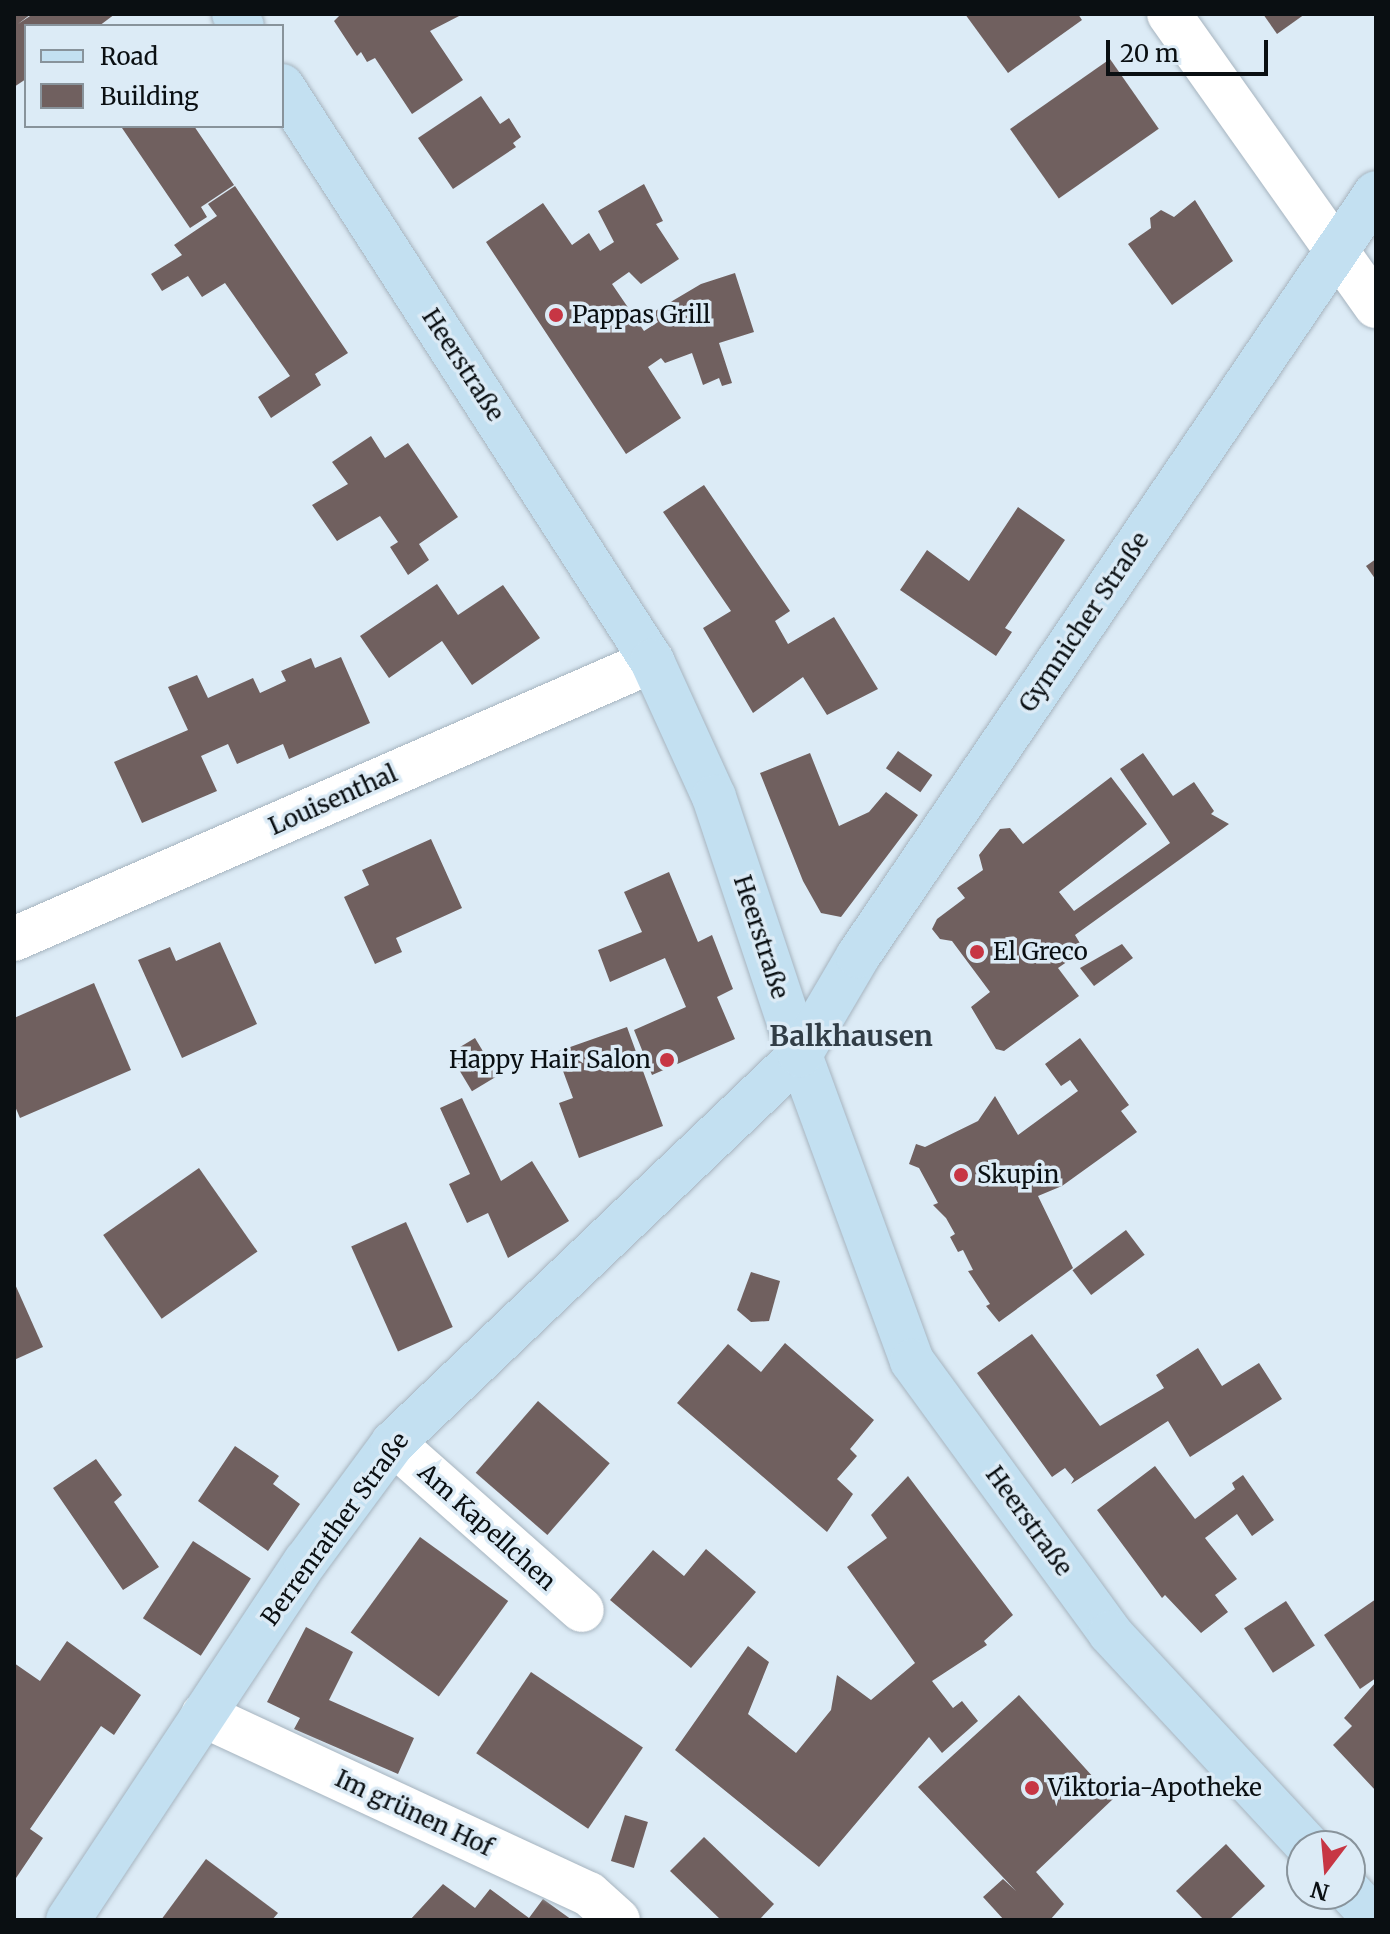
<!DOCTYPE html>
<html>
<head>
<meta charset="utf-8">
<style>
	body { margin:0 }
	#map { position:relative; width:1390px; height:1934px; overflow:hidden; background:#dcebf6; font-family:Merriweather,serif }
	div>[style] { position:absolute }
	.building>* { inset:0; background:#70605f; transform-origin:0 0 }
	.roads { filter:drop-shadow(0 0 2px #a6b4bf) drop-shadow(0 0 2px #a6b4bf) }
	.street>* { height:44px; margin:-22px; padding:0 22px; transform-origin:22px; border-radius:22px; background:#fff }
	.secondary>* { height:44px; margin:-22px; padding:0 22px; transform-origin:22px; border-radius:22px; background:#c3e0f1 }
	.dots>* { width:22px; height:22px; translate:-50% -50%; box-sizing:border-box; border:4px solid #dcebf6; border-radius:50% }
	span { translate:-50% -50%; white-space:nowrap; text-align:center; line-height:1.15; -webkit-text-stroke:7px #dcebf6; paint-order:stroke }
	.poi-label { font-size:24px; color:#0a0f12 }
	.left { translate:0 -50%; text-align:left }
	.right { translate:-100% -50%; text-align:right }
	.street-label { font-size:24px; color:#0a0f12 }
	.quarter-label { font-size:28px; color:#313d46; font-weight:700 }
	.frame { position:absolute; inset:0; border:16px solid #0a0f12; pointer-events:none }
	.legend { position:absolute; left:24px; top:24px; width:260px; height:104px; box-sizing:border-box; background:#dcebf6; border:2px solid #88939b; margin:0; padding:10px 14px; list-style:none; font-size:24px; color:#0a0f12 }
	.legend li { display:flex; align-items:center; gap:16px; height:40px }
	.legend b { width:40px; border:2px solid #88939b }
	.north { position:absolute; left:1286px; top:1830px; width:80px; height:80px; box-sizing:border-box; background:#dcebf6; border:2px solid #88939b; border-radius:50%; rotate:196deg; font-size:22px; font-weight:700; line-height:32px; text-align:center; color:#0a0f12 }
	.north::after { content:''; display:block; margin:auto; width:28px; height:36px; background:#c73644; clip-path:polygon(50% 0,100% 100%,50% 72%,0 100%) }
	.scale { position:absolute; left:1106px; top:40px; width:162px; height:36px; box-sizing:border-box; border:4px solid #0a0f12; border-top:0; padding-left:10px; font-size:24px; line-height:28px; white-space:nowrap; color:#0a0f12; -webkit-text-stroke:6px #dcebf6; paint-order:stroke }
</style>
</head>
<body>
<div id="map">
	<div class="building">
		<div style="clip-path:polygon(14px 14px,31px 14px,18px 24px,33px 14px,115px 14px,99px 26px,26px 26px,26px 79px,14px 87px)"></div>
		<div style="clip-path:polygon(341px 14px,463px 14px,430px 31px,463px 80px,412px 114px,375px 58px,367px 62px,361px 52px,357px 56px,334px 21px)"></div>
		<div style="clip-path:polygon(965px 14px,1078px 14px,1082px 20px,1008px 73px)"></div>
		<div style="clip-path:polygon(1263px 14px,1305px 14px,1277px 34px)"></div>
		<div style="left:1110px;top:59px;width:85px;height:122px;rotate:55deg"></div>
		<div style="clip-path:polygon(481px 96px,500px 124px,509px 118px,521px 137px,513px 143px,516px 147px,453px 189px,418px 138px)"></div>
		<div style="clip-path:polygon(194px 126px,234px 185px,201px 207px,207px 217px,190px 228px,122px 128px)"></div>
		<div style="clip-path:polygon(644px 184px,663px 221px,656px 224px,679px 259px,641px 284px,629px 272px,612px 284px,644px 331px,658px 322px,652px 313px,701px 284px,735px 273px,754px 332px,719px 343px,732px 383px,722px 386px,719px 378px,703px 385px,692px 353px,665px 363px,661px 358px,648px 367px,681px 418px,626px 454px,486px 242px,543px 203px,572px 245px,589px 233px,600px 251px,614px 242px,598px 211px)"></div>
		<div style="clip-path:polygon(235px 186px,348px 353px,315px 374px,321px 385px,271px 418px,258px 397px,290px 376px,225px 283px,202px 297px,188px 276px,162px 291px,151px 274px,182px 255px,174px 245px,217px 216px,208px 204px)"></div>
		<div style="clip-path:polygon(1195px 200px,1233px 261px,1172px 305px,1128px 244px,1151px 228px,1150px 218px,1161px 210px,1174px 217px)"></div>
		<div style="clip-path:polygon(371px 436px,385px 458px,408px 443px,458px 517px,419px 544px,429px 560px,408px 575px,390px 547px,398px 542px,380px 516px,337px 541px,312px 505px,348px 484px,332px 462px)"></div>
		<div style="clip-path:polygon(704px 485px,790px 611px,775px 621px,788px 644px,834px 617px,878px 689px,827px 715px,803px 677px,753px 713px,703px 628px,731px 611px,663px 512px)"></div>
		<div style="clip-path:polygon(1018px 507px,1065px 540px,1005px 628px,1012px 632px,996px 656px,900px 590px,927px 550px,969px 581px)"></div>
		<div style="clip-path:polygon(1376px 559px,1376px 580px,1366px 566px)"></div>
		<div style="clip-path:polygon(437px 584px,458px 615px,503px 585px,540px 638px,472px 685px,442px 641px,389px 678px,360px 636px)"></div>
		<div style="clip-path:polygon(341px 657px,370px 723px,289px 759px,283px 744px,237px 764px,228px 744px,201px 756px,217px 791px,142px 823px,114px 762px,188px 730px,168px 687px,197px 675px,208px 698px,253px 678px,260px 693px,286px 681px,281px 671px,311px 658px,315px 668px)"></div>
		<div style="left:898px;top:751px;width:42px;height:21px;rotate:35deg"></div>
		<div style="clip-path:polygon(810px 753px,839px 826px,869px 812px,886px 792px,918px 815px,841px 917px,821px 913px,803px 881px,760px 773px)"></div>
		<div style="clip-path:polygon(1143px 753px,1173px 796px,1194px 782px,1214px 811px,1211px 814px,1229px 824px,1075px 935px,1084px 950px,1058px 968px,1079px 996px,1004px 1051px,996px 1049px,971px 1007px,990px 992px,952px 941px,940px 939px,932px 929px,937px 919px,965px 898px,957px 888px,983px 870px,979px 855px,1000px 829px,1010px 828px,1023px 844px,1111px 777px,1147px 824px,1059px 892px,1074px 911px,1170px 843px,1120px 769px)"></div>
		<div style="clip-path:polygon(431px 839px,462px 908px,396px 938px,402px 952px,375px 964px,344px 897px,369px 885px,362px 870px)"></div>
		<div style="clip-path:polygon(669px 872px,698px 942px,712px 935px,733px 989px,717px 997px,735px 1039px,652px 1075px,634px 1030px,686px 1007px,665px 958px,610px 982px,598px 950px,642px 932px,624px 892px)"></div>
		<div style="clip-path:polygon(220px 942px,257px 1024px,182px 1058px,138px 960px,170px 947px,176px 961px)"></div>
		<div style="clip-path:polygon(1122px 944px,1133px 958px,1094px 986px,1080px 968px)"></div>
		<div style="clip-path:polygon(94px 983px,131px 1070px,20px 1118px,14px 1104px,14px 1018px)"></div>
		<div style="clip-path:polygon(627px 1027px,663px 1126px,579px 1158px,559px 1103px,573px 1098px,556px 1052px)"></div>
		<div style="left:475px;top:1038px;width:44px;height:30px;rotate:59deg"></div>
		<div style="clip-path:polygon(1080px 1038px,1129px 1105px,1121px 1111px,1137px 1132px,1062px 1186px,1038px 1196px,1073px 1268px,999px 1322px,986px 1306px,990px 1304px,968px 1271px,973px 1270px,963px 1250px,958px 1252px,950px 1237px,955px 1234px,946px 1218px,933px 1205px,938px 1203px,919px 1168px,909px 1164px,916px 1144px,925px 1147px,978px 1121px,995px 1096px,1018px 1135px,1078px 1091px,1070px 1080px,1061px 1086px,1045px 1064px)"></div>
		<div style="clip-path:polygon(462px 1098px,501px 1181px,532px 1161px,569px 1221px,508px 1258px,488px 1213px,467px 1223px,449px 1184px,470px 1174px,440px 1108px)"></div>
		<div style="left:199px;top:1168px;width:102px;height:117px;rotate:55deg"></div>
		<div style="left:406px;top:1222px;width:115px;height:60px;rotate:66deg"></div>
		<div style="left:1126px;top:1230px;width:31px;height:67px;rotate:53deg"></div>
		<div style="clip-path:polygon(751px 1272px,780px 1281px,769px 1321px,751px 1322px,737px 1310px)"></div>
		<div style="clip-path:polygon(14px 1282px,43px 1347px,14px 1360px)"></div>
		<div style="clip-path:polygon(1032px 1334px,1100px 1426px,1164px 1388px,1156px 1375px,1198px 1348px,1222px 1386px,1259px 1363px,1282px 1399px,1190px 1457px,1168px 1421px,1071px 1484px,1074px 1479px,1065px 1468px,1052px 1477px,977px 1373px)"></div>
		<div style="clip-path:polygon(785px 1343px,874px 1420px,850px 1449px,857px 1456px,837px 1479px,853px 1494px,827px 1532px,677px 1403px,728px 1344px,761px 1372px)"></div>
		<div style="left:538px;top:1401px;width:95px;height:95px;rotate:41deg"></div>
		<div style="clip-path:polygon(235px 1446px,279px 1476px,273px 1484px,300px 1504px,268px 1551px,198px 1501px)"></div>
		<div style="clip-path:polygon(96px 1459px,122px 1495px,114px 1502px,159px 1567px,123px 1590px,53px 1488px)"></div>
		<div style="clip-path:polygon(1155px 1466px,1195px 1519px,1235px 1489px,1232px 1483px,1243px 1475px,1274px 1520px,1252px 1536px,1237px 1514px,1205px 1538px,1237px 1579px,1215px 1595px,1228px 1612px,1201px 1633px,1165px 1595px,1162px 1598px,1097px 1510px)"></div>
		<div style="clip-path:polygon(908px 1476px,1013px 1615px,984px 1641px,987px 1645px,932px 1681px,953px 1708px,962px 1701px,978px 1721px,942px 1753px,929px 1737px,819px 1867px,675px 1750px,748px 1646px,769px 1662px,748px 1714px,796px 1753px,831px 1710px,837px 1675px,871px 1700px,915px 1663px,847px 1567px,887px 1538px,871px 1515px)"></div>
		<div style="left:420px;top:1537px;width:109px;height:118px;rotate:36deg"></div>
		<div style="left:193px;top:1541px;width:69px;height:92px;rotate:33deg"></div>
		<div style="clip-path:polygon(706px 1549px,756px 1592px,691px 1668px,610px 1600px,653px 1550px,684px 1576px)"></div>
		<div style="clip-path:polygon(1376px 1599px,1376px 1678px,1360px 1689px,1324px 1635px)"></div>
		<div style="left:1286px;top:1601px;width:53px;height:50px;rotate:57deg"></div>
		<div style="clip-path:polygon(306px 1627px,353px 1652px,329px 1700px,414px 1738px,398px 1774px,294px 1729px,300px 1718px,267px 1702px)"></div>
		<div style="clip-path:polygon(67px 1641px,141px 1695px,114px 1735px,101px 1726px,30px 1829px,43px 1838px,14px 1881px,14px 1663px,40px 1681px)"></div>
		<div style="left:531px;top:1672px;width:135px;height:98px;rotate:34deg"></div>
		<div style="clip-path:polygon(1376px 1682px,1376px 1791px,1333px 1745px,1352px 1726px,1344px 1718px)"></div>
		<div style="clip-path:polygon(1019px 1695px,1113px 1799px,1036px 1872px,1064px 1904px,1050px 1920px,1004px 1920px,983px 1897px,1003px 1879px,1016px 1891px,918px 1787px)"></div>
		<div style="left:625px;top:1815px;width:24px;height:48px;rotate:17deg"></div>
		<div style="clip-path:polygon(704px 1837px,774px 1904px,759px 1920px,721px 1920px,670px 1871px)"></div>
		<div style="clip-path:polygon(1226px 1844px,1265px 1886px,1229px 1920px,1204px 1920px,1176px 1891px)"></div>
		<div style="clip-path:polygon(206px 1859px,278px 1913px,272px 1920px,161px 1920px)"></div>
		<div style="clip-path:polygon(443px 1884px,475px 1908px,490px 1889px,529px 1918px,543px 1899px,572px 1920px,410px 1920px)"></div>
	</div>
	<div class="roads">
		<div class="street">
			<div style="left:1169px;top:14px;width:358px;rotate:54.7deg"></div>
			<div style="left:14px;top:939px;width:696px;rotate:-23.54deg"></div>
			<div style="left:393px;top:1443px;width:252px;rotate:41.5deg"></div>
			<div style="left:203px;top:1715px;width:425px;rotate:24.9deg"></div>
			<div style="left:589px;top:1894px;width:39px;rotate:42deg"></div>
		</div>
		<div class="secondary">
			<div style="left:234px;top:14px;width:14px;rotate:56deg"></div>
			<div style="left:282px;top:86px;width:684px;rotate:57.24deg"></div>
			<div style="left:652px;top:661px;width:149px;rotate:65.5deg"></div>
			<div style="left:714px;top:797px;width:272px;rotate:71.6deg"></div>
			<div style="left:800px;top:1055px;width:326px;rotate:69.9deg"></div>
			<div style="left:912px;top:1361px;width:336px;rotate:53.9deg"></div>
			<div style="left:1110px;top:1633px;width:291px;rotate:47.1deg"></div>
			<div style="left:1350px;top:1892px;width:38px;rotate:47deg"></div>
			<div style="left:68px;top:1920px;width:431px;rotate:-56.5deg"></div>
			<div style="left:306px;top:1561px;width:147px;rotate:-53.6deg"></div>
			<div style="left:393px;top:1443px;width:562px;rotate:-43.63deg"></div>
			<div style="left:800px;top:1055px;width:115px;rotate:-59.6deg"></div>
			<div style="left:858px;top:956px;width:922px;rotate:-55.83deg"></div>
		</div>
	</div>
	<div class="dots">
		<div style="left:556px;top:315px;background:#c73644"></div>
		<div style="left:977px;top:952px;background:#c73644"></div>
		<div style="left:667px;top:1060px;background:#c73644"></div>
		<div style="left:961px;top:1175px;background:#c73644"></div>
		<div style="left:1032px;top:1788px;background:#c73644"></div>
	</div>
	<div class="poi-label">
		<span class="left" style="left:572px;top:315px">Pappas Grill</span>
		<span class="left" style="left:993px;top:952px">El Greco</span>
		<span class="right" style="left:651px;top:1060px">Happy Hair Salon</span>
		<span class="left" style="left:977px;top:1175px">Skupin</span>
		<span class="left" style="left:1048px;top:1788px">Viktoria-Apotheke</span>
	</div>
	<div class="street-label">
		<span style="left:463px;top:365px;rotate:57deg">Heerstraße</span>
		<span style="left:1084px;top:622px;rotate:-56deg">Gymnicher Straße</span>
		<span style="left:333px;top:800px;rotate:-24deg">Louisenthal</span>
		<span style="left:761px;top:937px;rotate:72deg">Heerstraße</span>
		<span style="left:1029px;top:1521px;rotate:54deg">Heerstraße</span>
		<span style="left:487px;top:1527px;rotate:42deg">Am Kapellchen</span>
		<span style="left:335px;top:1529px;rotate:-54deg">Berrenrather Straße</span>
		<span style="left:414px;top:1813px;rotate:25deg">Im grünen Hof</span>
	</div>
	<div class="quarter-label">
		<span style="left:851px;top:1036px">Balkhausen</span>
	</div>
	<div class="frame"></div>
	<ul class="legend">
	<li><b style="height:10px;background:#c3e0f1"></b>Road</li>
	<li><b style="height:22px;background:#70605f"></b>Building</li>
	</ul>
	<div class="north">N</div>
	<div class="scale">20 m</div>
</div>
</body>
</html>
